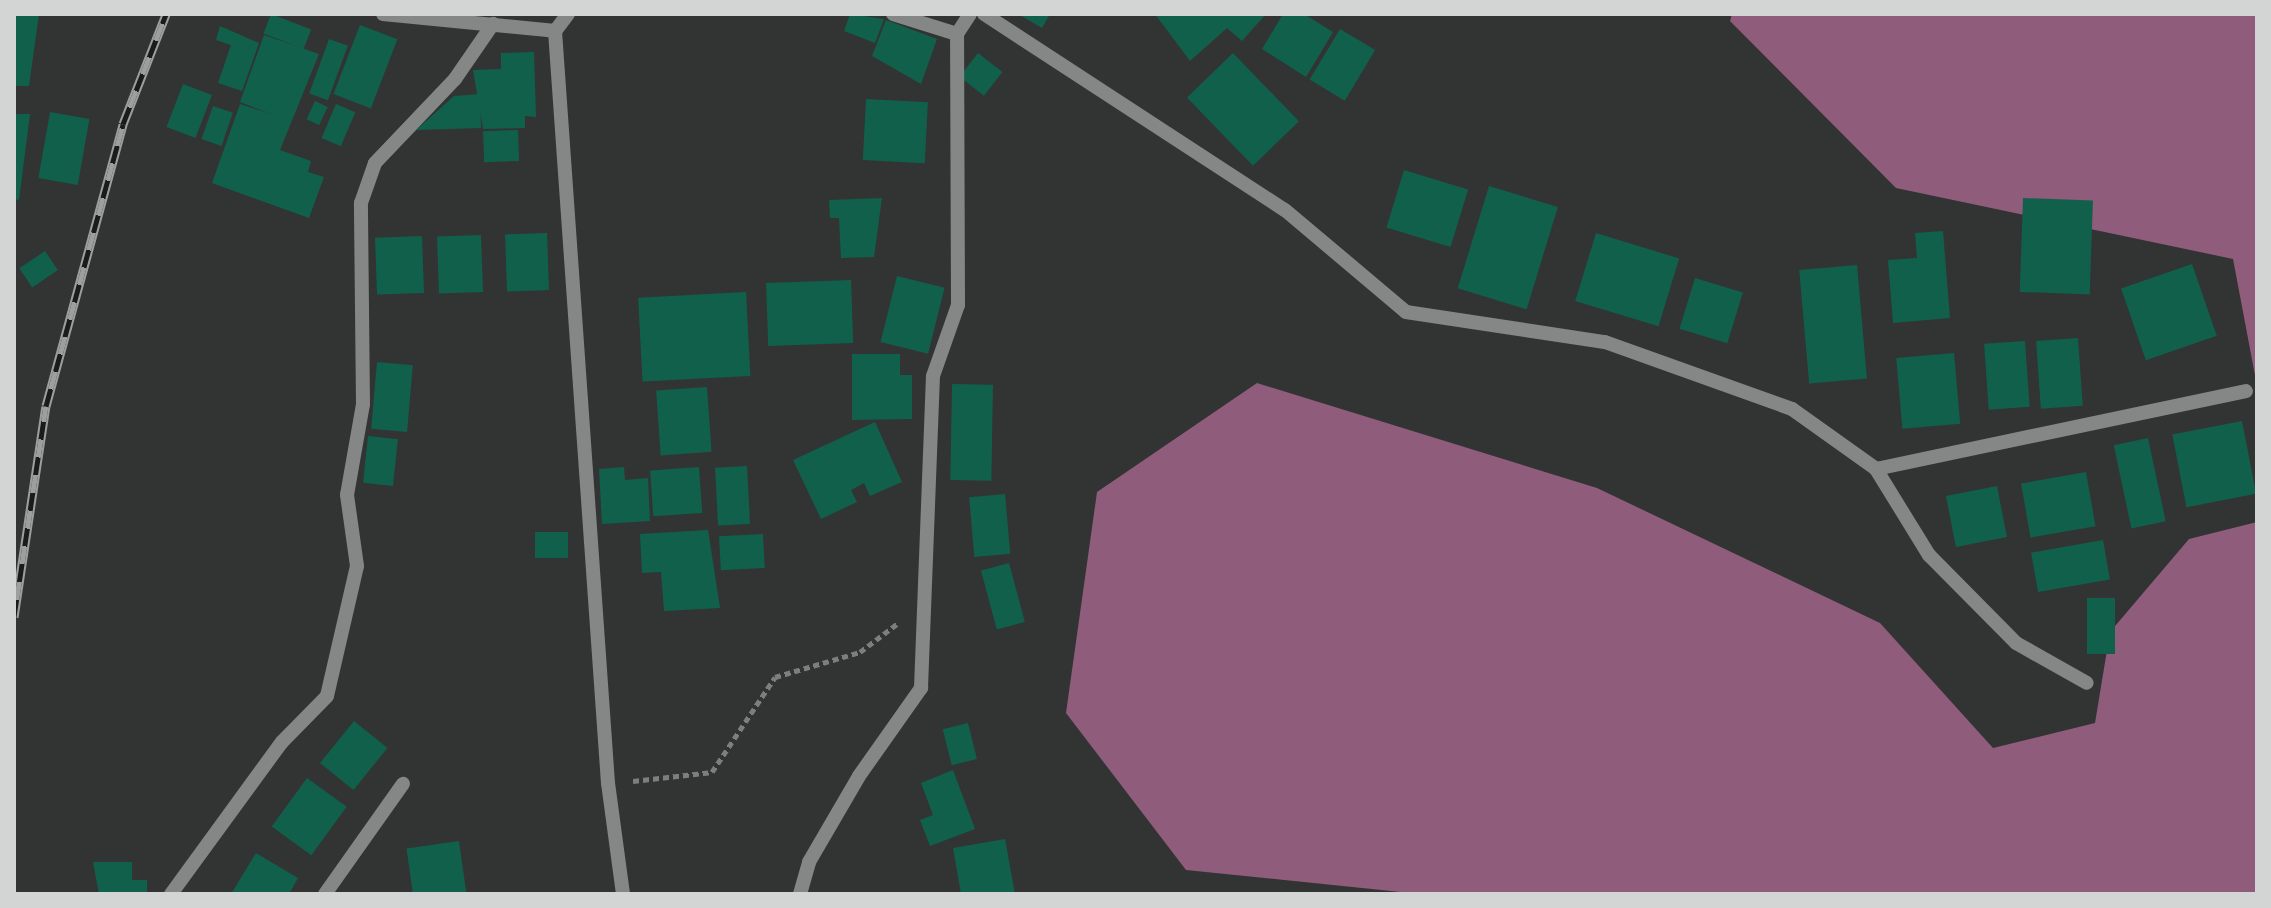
<!DOCTYPE html>
<html>
<head>
<meta charset="utf-8">
<style>
	body { margin:0 }
	#map { position:relative; width:2271px; height:908px; overflow:hidden; background:#313433; font-family:"DM Sans",sans-serif }
	div>[style] { position:absolute }
	.forest>* { inset:0; background:#8f5c7b }
	.building>* { inset:0; background:#11604c; transform-origin:0 0 }
	.path>* { height:5px; margin-top:-2.5px; transform-origin:0; background:repeating-linear-gradient(90deg,#7c7f7e 0 6px,transparent 0 10px) }
	.minor>* { height:14px; margin:-7px; padding:0 7px; transform-origin:7px; border-radius:7px; background:#848786 }
	.rail>* { height:9px; margin-top:-4.5px; transform-origin:0; background:repeating-linear-gradient(90deg,#1a1b1b 0 18px,#9c9f9e 0 36px); box-sizing:border-box; border-block:2px solid #9c9f9e }
	span { translate:-50% -50%; white-space:nowrap; text-align:center; line-height:1.15; -webkit-text-stroke:6px #1a1b1b; paint-order:stroke }
	.frame { position:absolute; inset:0; border:16px solid #d3d5d4; pointer-events:none }
</style>
</head>
<body>
<div id="map">
	<div class="forest">
		<div style="clip-path:polygon(1732px 14px,2257px 14px,2257px 386px,2233px 259px,1896px 188px,1730px 21px)"></div>
		<div style="clip-path:polygon(1257px 383px,1597px 488px,1880px 623px,1993px 748px,2095px 723px,2110px 632px,2189px 539px,2257px 522px,2257px 894px,1420px 894px,1186px 870px,1066px 713px,1097px 492px)"></div>
	</div>
	<div class="building">
		<div style="clip-path:polygon(14px 14px,39px 14px,29px 86px,14px 86px)"></div>
		<div style="left:271px;top:14px;width:43px;height:21px;rotate:21deg"></div>
		<div style="clip-path:polygon(850px 14px,884px 19px,875px 43px,844px 31px)"></div>
		<div style="clip-path:polygon(1018px 14px,1050px 14px,1042px 28px)"></div>
		<div style="clip-path:polygon(1155px 14px,1266px 14px,1242px 41px,1227px 28px,1190px 61px)"></div>
		<div style="clip-path:polygon(1283px 14px,1304px 14px,1333px 32px,1306px 77px,1262px 49px)"></div>
		<div style="clip-path:polygon(886px 20px,937px 39px,921px 84px,872px 56px)"></div>
		<div style="left:360px;top:25px;width:40px;height:74px;rotate:21deg"></div>
		<div style="clip-path:polygon(220px 26px,259px 43px,242px 91px,218px 83px,231px 45px,216px 40px)"></div>
		<div style="left:1340px;top:29px;width:41px;height:59px;rotate:31deg"></div>
		<div style="clip-path:polygon(264px 35px,319px 54px,280px 150px,311px 161px,308px 172px,324px 177px,309px 218px,212px 183px,240px 104px,271px 114px,240px 102px)"></div>
		<div style="left:329px;top:39px;width:20px;height:58px;rotate:20deg"></div>
		<div style="clip-path:polygon(534px 52px,536px 117px,525px 116px,525px 128px,483px 129px,473px 70px,501px 69px,501px 53px)"></div>
		<div style="left:978px;top:53px;width:31px;height:30px;rotate:38deg"></div>
		<div style="left:1233px;top:53px;width:95px;height:64px;rotate:46deg"></div>
		<div style="left:183px;top:84px;width:31px;height:46px;rotate:21deg"></div>
		<div style="clip-path:polygon(480px 94px,481px 128px,416px 130px,454px 96px)"></div>
		<div style="left:866px;top:99px;width:62px;height:61px;rotate:3deg"></div>
		<div style="left:315px;top:101px;width:14px;height:20px;rotate:25deg"></div>
		<div style="left:336px;top:104px;width:21px;height:37px;rotate:23deg"></div>
		<div style="left:213px;top:106px;width:21px;height:35px;rotate:19deg"></div>
		<div style="left:50px;top:112px;width:40px;height:67px;rotate:10deg"></div>
		<div style="clip-path:polygon(14px 114px,30px 114px,19px 200px,14px 199px)"></div>
		<div style="left:518px;top:130px;width:31px;height:35px;rotate:88deg"></div>
		<div style="left:1404px;top:170px;width:67px;height:60px;rotate:17deg"></div>
		<div style="left:1489px;top:186px;width:72px;height:107px;rotate:17deg"></div>
		<div style="clip-path:polygon(882px 198px,874px 257px,841px 258px,839px 218px,830px 218px,829px 200px)"></div>
		<div style="left:2023px;top:198px;width:70px;height:94px;rotate:2deg"></div>
		<div style="clip-path:polygon(1943px 231px,1950px 318px,1893px 323px,1888px 260px,1917px 258px,1915px 233px)"></div>
		<div style="left:547px;top:233px;width:57px;height:42px;rotate:88deg"></div>
		<div style="left:1596px;top:233px;width:87px;height:71px;rotate:17deg"></div>
		<div style="left:481px;top:235px;width:57px;height:44px;rotate:88deg"></div>
		<div style="left:422px;top:236px;width:57px;height:47px;rotate:88deg"></div>
		<div style="left:45px;top:251px;width:23px;height:31px;rotate:56deg"></div>
		<div style="left:2192px;top:264px;width:76px;height:75px;rotate:71deg"></div>
		<div style="left:1857px;top:265px;width:114px;height:58px;rotate:85deg"></div>
		<div style="left:897px;top:276px;width:49px;height:68px;rotate:14deg"></div>
		<div style="left:1695px;top:278px;width:50px;height:53px;rotate:17deg"></div>
		<div style="left:851px;top:280px;width:63px;height:85px;rotate:88deg"></div>
		<div style="left:746px;top:292px;width:84px;height:108px;rotate:87deg"></div>
		<div style="left:2078px;top:338px;width:68px;height:42px;rotate:86deg"></div>
		<div style="left:2025px;top:341px;width:66px;height:41px;rotate:86deg"></div>
		<div style="left:1954px;top:353px;width:71px;height:58px;rotate:85deg"></div>
		<div style="clip-path:polygon(852px 354px,900px 354px,900px 375px,912px 375px,912px 419px,852px 420px)"></div>
		<div style="left:377px;top:362px;width:36px;height:67px;rotate:5deg"></div>
		<div style="left:952px;top:384px;width:41px;height:96px;rotate:1deg"></div>
		<div style="left:707px;top:387px;width:65px;height:51px;rotate:86deg"></div>
		<div style="left:2242px;top:421px;width:74px;height:71px;rotate:79deg"></div>
		<div style="clip-path:polygon(875px 422px,902px 482px,870px 496px,864px 483px,851px 490px,857px 502px,821px 519px,793px 460px)"></div>
		<div style="left:368px;top:436px;width:30px;height:47px;rotate:6deg"></div>
		<div style="left:2148px;top:438px;width:85px;height:35px;rotate:78deg"></div>
		<div style="left:747px;top:466px;width:58px;height:32px;rotate:87deg"></div>
		<div style="clip-path:polygon(624px 467px,625px 480px,648px 478px,650px 521px,602px 524px,599px 469px)"></div>
		<div style="left:699px;top:467px;width:46px;height:49px;rotate:86deg"></div>
		<div style="left:2086px;top:472px;width:55px;height:66px;rotate:80deg"></div>
		<div style="left:1997px;top:486px;width:52px;height:52px;rotate:79deg"></div>
		<div style="left:1005px;top:494px;width:60px;height:36px;rotate:85deg"></div>
		<div style="clip-path:polygon(708px 530px,720px 608px,664px 611px,661px 572px,642px 573px,640px 534px)"></div>
		<div style="left:535px;top:532px;width:33px;height:26px"></div>
		<div style="left:763px;top:534px;width:34px;height:44px;rotate:87deg"></div>
		<div style="left:2103px;top:540px;width:40px;height:73px;rotate:80deg"></div>
		<div style="left:1009px;top:563px;width:61px;height:29px;rotate:75deg"></div>
		<div style="left:2087px;top:598px;width:28px;height:56px"></div>
		<div style="left:354px;top:721px;width:43px;height:54px;rotate:39deg"></div>
		<div style="left:968px;top:723px;width:37px;height:26px;rotate:76deg"></div>
		<div style="clip-path:polygon(953px 770px,975px 829px,930px 846px,920px 820px,933px 815px,921px 783px)"></div>
		<div style="left:307px;top:778px;width:49px;height:60px;rotate:36deg"></div>
		<div style="clip-path:polygon(1005px 839px,1015px 894px,961px 894px,953px 848px)"></div>
		<div style="left:459px;top:841px;width:53px;height:53px;rotate:82deg"></div>
		<div style="clip-path:polygon(256px 853px,298px 878px,289px 894px,231px 894px)"></div>
		<div style="clip-path:polygon(93px 862px,132px 862px,132px 880px,147px 880px,147px 894px,99px 894px)"></div>
	</div>
	<div class="path">
		<div style="left:633px;top:781px;width:80px;rotate:-6.5deg"></div>
		<div style="left:712px;top:772px;width:114px;rotate:-56.4deg"></div>
		<div style="left:775px;top:677px;width:89px;rotate:-16.4deg"></div>
		<div style="left:860px;top:652px;width:48px;rotate:-37.3deg"></div>
	</div>
	<div class="minor">
		<div style="left:383px;top:14px;width:173px;rotate:5.6deg"></div>
		<div style="left:568px;top:14px;width:21px;rotate:127deg"></div>
		<div style="left:555px;top:31px;width:754px;rotate:85.97deg"></div>
		<div style="left:608px;top:783px;width:112px;rotate:82.3deg"></div>
		<div style="left:893px;top:14px;width:67px;rotate:17.4deg"></div>
		<div style="left:957px;top:34px;width:24px;rotate:-57deg"></div>
		<div style="left:984px;top:14px;width:359px;rotate:33.1deg"></div>
		<div style="left:1285px;top:210px;width:158px;rotate:40.1deg"></div>
		<div style="left:1406px;top:312px;width:201px;rotate:8.6deg"></div>
		<div style="left:1605px;top:342px;width:199px;rotate:19.7deg"></div>
		<div style="left:1792px;top:409px;width:103px;rotate:35.5deg"></div>
		<div style="left:1876px;top:469px;width:101px;rotate:58.4deg"></div>
		<div style="left:1929px;top:555px;width:124px;rotate:45.3deg"></div>
		<div style="left:2016px;top:643px;width:81px;rotate:29.4deg"></div>
		<div style="left:1876px;top:469px;width:378px;rotate:-11.9deg"></div>
		<div style="left:171px;top:894px;width:188px;rotate:-53.9deg"></div>
		<div style="left:282px;top:742px;width:64px;rotate:-45.6deg"></div>
		<div style="left:327px;top:696px;width:133px;rotate:-77deg"></div>
		<div style="left:357px;top:566px;width:72px;rotate:-98deg"></div>
		<div style="left:347px;top:495px;width:92px;rotate:-80deg"></div>
		<div style="left:363px;top:404px;width:201px;rotate:-90.6deg"></div>
		<div style="left:361px;top:203px;width:42px;rotate:-70.7deg"></div>
		<div style="left:375px;top:163px;width:116px;rotate:-46.4deg"></div>
		<div style="left:455px;top:79px;width:67px;rotate:-55.4deg"></div>
		<div style="left:325px;top:894px;width:135px;rotate:-54.7deg"></div>
		<div style="left:800px;top:894px;width:33px;rotate:-74deg"></div>
		<div style="left:809px;top:862px;width:99px;rotate:-59.8deg"></div>
		<div style="left:859px;top:776px;width:108px;rotate:-54.8deg"></div>
		<div style="left:921px;top:688px;width:312px;rotate:-87.8deg"></div>
		<div style="left:933px;top:376px;width:75px;rotate:-70.6deg"></div>
		<div style="left:958px;top:305px;width:271px;rotate:-90.2deg"></div>
	</div>
	<div class="rail">
		<div style="left:14px;top:617px;width:213px;rotate:-81.4deg"></div>
		<div style="left:46px;top:406px;width:292px;rotate:-74.7deg"></div>
		<div style="left:123px;top:124px;width:118px;rotate:-68.6deg"></div>
	</div>
	<div class="frame"></div>
</div>
</body>
</html>
